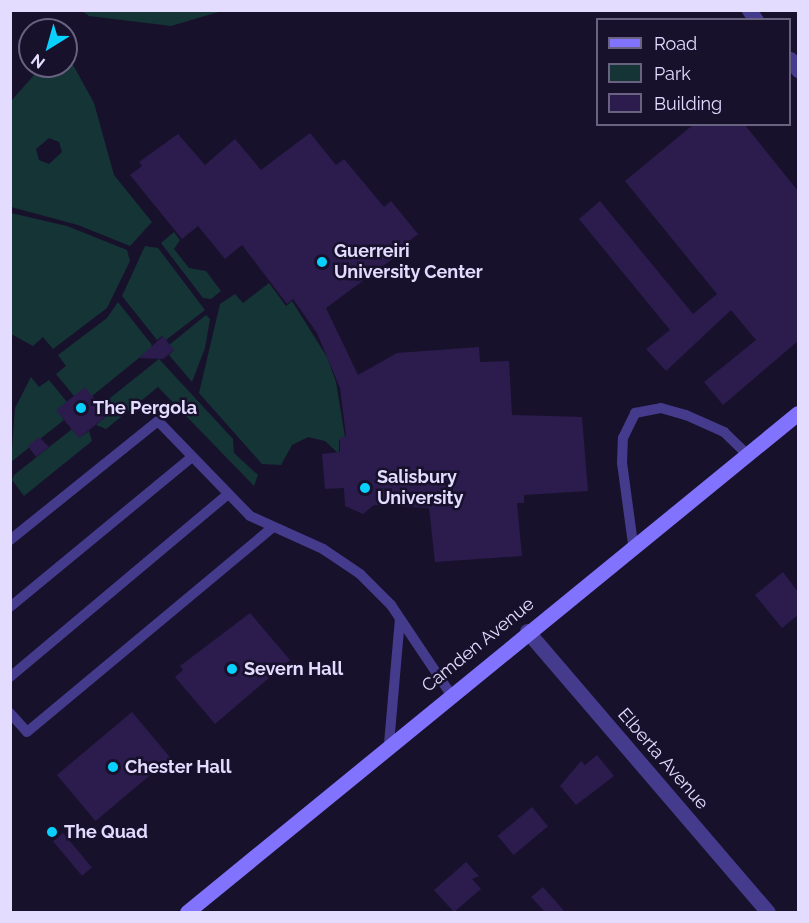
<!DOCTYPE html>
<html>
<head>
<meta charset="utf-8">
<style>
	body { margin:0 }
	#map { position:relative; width:809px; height:923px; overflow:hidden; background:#18112c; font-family:Raleway,sans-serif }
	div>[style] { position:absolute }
	.green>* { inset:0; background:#143436 }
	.building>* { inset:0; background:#2b1c4d; transform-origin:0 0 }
	.lane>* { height:10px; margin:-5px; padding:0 5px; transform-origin:5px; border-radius:5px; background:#453b8c }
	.street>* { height:15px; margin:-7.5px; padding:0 7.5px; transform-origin:7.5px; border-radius:7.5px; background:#453b8c }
	.secondary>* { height:15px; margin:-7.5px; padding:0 7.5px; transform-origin:7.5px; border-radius:7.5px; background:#8273ff }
	.dots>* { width:16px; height:16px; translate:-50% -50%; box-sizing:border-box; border:3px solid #18112c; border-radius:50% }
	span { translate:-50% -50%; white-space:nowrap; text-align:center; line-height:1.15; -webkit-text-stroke:5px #18112c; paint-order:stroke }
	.poi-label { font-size:18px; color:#e3dcff; font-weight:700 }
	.left { translate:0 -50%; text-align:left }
	.street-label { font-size:18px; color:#e3dcff }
	.frame { position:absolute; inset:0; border:12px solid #e3dcff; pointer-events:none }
	.legend { position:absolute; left:596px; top:18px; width:195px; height:108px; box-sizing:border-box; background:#18112c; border:2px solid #696280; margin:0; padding:8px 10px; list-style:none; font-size:18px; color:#e3dcff }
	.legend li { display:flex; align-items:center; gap:12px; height:30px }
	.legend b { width:30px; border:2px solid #696280 }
	.north { position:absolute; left:18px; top:18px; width:60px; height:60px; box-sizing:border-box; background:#18112c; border:2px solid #696280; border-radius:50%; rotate:217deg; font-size:16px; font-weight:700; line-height:24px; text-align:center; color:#e3dcff }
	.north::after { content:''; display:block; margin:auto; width:21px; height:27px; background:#08d1ff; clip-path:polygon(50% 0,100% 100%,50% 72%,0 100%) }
</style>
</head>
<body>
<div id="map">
	<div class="green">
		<div style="clip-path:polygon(82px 11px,222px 11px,171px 26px,89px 16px)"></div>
		<div style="clip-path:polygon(evenodd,66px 52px,94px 103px,114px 175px,152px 222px,130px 246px,78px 225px,11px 207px,11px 101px,42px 66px,66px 66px,66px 52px,49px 138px,59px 142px,62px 152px,49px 164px,39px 160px,36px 149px,49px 138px)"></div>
		<div style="clip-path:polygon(11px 213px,67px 226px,127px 250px,130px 261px,107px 308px,53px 349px,43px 337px,33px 346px,11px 334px)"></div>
		<div style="clip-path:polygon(174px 232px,180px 240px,174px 249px,189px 268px,206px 271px,221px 291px,211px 299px,203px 298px,161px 243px)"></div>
		<div style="clip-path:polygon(145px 246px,158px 248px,205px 310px,166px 340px,162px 336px,157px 340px,122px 296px)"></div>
		<div style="clip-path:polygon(269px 283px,286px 306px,292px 301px,327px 357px,336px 382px,345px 437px,339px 440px,339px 454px,325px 441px,308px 437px,292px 445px,281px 465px,262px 464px,199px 393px,220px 304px,235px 294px,243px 303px)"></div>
		<div style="clip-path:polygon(118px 302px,152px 345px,150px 349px,92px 396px,74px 396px,56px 374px,66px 366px,58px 355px,107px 318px)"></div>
		<div style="clip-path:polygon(206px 315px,210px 319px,205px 348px,192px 382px,169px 355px,174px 350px,169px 345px)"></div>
		<div style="clip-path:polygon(159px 359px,233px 439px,234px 453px,258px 475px,254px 486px,158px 387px,106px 429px,96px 425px,108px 415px,100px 406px)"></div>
		<div style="clip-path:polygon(31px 377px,39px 387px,49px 380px,67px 402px,57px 410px,64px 420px,11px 462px,15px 408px)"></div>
		<div style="clip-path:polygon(72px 429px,79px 438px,89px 431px,92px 441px,24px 496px,12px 480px,14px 475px)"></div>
	</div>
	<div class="building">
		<div style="clip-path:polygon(694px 124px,744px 124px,798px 191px,798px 341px,723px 405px,704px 382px,756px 340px,731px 310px,666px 371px,646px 349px,670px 330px,579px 219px,600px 201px,693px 314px,717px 294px,625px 181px)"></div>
		<div style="clip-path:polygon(310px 133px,336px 165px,344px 159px,384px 207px,391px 201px,418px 234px,403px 246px,406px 249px,326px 308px,358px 375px,397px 353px,479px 347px,480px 362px,509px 361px,512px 415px,582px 417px,588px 491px,524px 495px,524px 503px,517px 503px,522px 556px,435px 562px,429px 508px,374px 505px,363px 514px,345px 506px,344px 488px,325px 489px,322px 454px,340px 452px,340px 438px,346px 436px,340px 388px,317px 333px,293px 299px,287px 304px,242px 245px,225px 259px,198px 226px,182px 239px,130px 175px,142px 166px,139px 162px,178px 134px,205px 165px,235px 139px,261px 170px)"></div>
		<div style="clip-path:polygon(163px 336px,174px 350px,163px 359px,139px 358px)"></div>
		<div style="left:85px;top:387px;width:36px;height:37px;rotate:51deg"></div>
		<div style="clip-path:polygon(39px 437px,49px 447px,36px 457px,28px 446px)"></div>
		<div style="clip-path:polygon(783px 572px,798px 592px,798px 615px,782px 628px,755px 595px)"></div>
		<div style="clip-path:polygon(250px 613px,290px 660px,215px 724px,175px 677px,183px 670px,180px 666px)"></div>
		<div style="left:132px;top:712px;width:60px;height:98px;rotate:50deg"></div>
		<div style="clip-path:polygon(597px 755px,614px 776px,576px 805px,560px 786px,581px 761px,585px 765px)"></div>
		<div style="left:532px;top:807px;width:25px;height:45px;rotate:50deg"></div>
		<div style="left:63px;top:833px;width:45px;height:13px;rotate:50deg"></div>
		<div style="clip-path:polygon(466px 862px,479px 876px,472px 879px,481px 889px,454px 912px,434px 890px)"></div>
		<div style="clip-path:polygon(543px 887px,565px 912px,545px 912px,531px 897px)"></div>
	</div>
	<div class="lane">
		<div style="left:10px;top:540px;width:190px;rotate:-38.8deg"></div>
		<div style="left:158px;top:421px;width:132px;rotate:45.9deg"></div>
		<div style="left:250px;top:516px;width:80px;rotate:24.3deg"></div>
		<div style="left:323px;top:549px;width:45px;rotate:34deg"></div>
		<div style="left:360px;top:574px;width:44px;rotate:45deg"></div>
		<div style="left:391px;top:605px;width:106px;rotate:56.2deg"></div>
		<div style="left:633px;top:544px;width:82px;rotate:-97.7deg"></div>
		<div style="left:622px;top:463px;width:25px;rotate:-88deg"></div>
		<div style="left:623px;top:438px;width:28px;rotate:-64deg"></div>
		<div style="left:635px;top:413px;width:26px;rotate:-11deg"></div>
		<div style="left:661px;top:408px;width:26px;rotate:16deg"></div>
		<div style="left:686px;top:415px;width:42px;rotate:24.1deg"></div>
		<div style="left:724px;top:432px;width:30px;rotate:44deg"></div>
		<div style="left:10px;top:607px;width:236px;rotate:-39.5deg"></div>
		<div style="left:10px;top:677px;width:285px;rotate:-40deg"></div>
		<div style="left:10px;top:713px;width:25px;rotate:48deg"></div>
		<div style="left:27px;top:732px;width:320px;rotate:-39.8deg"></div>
		<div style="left:389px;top:744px;width:125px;rotate:-85deg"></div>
	</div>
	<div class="street">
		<div style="left:749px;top:10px;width:12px;rotate:55deg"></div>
		<div style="left:790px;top:59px;width:14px;rotate:54deg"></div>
		<div style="left:527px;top:631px;width:370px;rotate:49.4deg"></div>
	</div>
	<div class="secondary">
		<div style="left:187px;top:912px;width:789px;rotate:-39.24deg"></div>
	</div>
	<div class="dots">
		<div style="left:322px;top:262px;background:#08d1ff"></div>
		<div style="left:81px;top:408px;background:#08d1ff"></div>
		<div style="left:365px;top:488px;background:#08d1ff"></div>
		<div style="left:232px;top:669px;background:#08d1ff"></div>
		<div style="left:113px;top:767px;background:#08d1ff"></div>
		<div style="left:52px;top:832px;background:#08d1ff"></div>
	</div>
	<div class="poi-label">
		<span class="left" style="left:334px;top:262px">Guerreiri<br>University Center</span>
		<span class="left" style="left:93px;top:408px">The Pergola</span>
		<span class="left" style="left:377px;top:488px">Salisbury<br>University</span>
		<span class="left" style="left:244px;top:669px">Severn Hall</span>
		<span class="left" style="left:125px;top:767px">Chester Hall</span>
		<span class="left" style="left:64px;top:832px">The Quad</span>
	</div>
	<div class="street-label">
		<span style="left:478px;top:645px;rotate:-39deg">Camden Avenue</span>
		<span style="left:663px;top:759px;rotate:49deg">Elberta Avenue</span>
	</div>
	<div class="frame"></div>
	<ul class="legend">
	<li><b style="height:8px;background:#8273ff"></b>Road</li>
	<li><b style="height:16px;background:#143436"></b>Park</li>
	<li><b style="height:16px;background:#2b1c4d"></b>Building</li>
	</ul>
	<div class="north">N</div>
</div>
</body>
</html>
